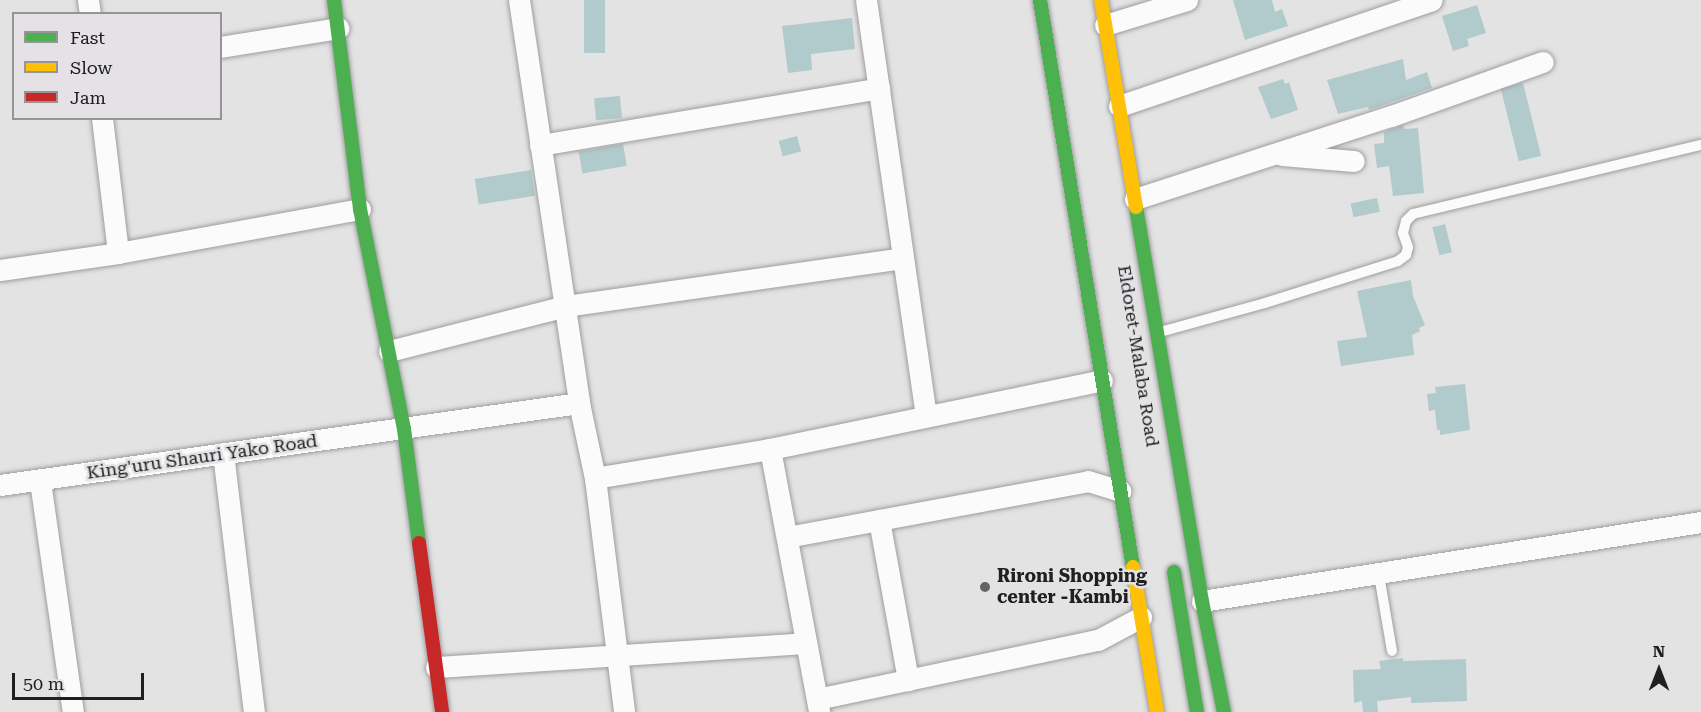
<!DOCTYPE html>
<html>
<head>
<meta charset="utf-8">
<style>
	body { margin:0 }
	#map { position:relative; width:1701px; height:712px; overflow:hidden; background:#e4e3e4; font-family:"Roboto Serif",serif }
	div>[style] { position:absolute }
	.building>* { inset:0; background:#b1cacb; transform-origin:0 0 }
	.roads { filter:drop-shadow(0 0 2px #9e9d9e) drop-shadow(0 0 2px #9e9d9e) }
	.lane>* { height:10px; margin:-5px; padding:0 5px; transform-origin:5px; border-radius:5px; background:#fbfbfb }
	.street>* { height:21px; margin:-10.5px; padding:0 10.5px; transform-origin:10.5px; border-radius:10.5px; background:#fbfbfb }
	.fast>* { height:14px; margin:-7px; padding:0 7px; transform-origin:7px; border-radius:7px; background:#4caf50 }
	.slow>* { height:14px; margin:-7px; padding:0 7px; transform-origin:7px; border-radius:7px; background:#ffc107 }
	.jam>* { height:14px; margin:-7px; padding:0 7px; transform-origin:7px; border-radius:7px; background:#c62828 }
	.dots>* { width:16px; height:16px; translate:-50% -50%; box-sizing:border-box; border:3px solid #e4e2e5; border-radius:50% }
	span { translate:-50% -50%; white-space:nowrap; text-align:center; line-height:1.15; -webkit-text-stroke:5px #e4e2e5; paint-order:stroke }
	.street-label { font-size:18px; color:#212021 }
	.poi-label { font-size:18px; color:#212021; font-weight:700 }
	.left { translate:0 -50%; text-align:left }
	.legend { position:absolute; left:12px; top:12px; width:210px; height:108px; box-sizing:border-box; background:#e4e2e5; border:2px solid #969497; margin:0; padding:8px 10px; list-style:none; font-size:18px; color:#212021 }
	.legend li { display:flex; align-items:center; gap:12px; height:30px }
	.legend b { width:30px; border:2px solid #969497 }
	.north { position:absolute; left:1629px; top:640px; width:60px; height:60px; -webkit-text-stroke:4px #e4e2e5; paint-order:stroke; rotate:0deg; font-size:16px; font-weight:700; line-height:24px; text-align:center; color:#212021 }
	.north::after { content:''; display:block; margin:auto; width:21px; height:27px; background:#212021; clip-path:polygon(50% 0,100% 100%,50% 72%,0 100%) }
	.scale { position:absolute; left:12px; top:673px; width:132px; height:27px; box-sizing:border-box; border:3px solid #212021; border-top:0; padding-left:8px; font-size:18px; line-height:21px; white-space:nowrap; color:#212021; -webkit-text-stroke:4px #e4e2e5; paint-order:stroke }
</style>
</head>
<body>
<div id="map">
	<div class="building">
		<div style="left:584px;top:0;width:21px;height:53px"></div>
		<div style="clip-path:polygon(1233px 0,1272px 0,1275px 12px,1282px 9px,1288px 26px,1245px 40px)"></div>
		<div style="clip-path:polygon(1477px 5px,1486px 33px,1467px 39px,1469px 46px,1453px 51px,1442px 16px)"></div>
		<div style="clip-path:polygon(852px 18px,855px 49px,811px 54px,812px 70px,788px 73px,782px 26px)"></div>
		<div style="clip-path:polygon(1403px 59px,1406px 80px,1427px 72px,1432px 88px,1369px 110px,1368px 107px,1338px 114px,1327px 80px)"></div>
		<div style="clip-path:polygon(1283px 79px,1285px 84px,1289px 82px,1298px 110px,1271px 119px,1258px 87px)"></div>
		<div style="left:1523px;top:83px;width:75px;height:23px;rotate:76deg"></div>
		<div style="left:620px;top:96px;width:22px;height:26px;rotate:85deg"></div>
		<div style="clip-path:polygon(1403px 125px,1404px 129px,1418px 128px,1424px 193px,1393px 196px,1389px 166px,1377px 168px,1374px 144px,1384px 143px,1384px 132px)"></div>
		<div style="left:797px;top:136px;width:16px;height:19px;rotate:75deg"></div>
		<div style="left:623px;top:144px;width:22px;height:45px;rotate:80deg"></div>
		<div style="left:531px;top:170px;width:26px;height:57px;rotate:81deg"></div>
		<div style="left:1377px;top:198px;width:14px;height:27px;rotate:78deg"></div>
		<div style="left:1445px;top:224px;width:29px;height:13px;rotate:76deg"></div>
		<div style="clip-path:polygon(1411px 280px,1413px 296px,1425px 325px,1419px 328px,1420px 331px,1412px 335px,1414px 355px,1341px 366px,1337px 341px,1367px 337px,1357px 291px)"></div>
		<div style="clip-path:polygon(1465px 384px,1470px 430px,1440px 435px,1440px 430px,1437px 430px,1435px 410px,1429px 411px,1427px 394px,1436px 393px,1435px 387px)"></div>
		<div style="clip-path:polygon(1403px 658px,1403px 661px,1466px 659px,1467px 701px,1411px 703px,1411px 697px,1377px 701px,1378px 712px,1363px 712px,1362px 701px,1354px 703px,1353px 670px,1381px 669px,1379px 661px)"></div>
	</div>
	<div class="roads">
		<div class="lane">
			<div style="left:1160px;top:332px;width:109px;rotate:-15.4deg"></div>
			<div style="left:1265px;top:303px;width:139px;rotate:-17.5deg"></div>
			<div style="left:1398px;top:261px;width:10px;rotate:-37deg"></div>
			<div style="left:1406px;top:255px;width:8px;rotate:-76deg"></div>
			<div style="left:1408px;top:247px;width:15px;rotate:-110deg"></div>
			<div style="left:1403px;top:233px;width:12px;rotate:-76deg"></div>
			<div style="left:1406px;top:221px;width:10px;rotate:-45deg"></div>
			<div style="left:1413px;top:214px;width:296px;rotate:-13.5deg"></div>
			<div style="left:1379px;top:575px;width:77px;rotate:80.3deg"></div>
		</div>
		<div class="street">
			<div style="left:88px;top:0;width:14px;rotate:82deg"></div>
			<div style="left:519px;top:0;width:407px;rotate:81.5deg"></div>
			<div style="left:579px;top:403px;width:77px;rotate:78deg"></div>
			<div style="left:595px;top:478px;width:236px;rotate:82.9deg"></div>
			<div style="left:866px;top:0;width:420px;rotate:81.8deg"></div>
			<div style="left:1105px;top:25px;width:86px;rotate:-17deg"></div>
			<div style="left:220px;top:47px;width:120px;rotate:-9.1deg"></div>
			<div style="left:1119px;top:106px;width:330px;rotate:-18.7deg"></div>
			<div style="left:102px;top:118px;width:136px;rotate:83.2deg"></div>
			<div style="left:540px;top:145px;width:344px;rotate:-9.5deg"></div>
			<div style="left:1282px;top:155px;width:72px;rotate:4.8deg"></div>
			<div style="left:1135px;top:199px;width:269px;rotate:-18deg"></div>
			<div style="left:1391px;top:116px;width:161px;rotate:-19.6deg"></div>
			<div style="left:0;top:270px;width:119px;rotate:-8.2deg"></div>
			<div style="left:118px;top:253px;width:246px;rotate:-10.3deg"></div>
			<div style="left:389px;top:351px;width:183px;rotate:-14.3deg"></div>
			<div style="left:566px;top:306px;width:340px;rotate:-8.1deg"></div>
			<div style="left:770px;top:449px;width:267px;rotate:79.4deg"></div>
			<div style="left:223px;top:453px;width:261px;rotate:83.2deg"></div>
			<div style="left:595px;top:478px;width:177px;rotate:-9.4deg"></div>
			<div style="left:770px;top:449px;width:339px;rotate:-11.7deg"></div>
			<div style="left:40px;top:481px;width:233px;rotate:81.9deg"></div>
			<div style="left:0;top:485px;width:585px;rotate:-8.06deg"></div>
			<div style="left:879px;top:520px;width:163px;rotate:79.7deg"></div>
			<div style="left:787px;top:537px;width:306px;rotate:-10.5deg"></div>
			<div style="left:1088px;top:481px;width:34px;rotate:17deg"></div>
			<div style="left:1202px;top:601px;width:505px;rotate:-9deg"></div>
			<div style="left:436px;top:667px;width:371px;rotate:-3.7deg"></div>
			<div style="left:817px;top:699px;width:287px;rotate:-11.9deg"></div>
			<div style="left:1098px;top:640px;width:49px;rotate:-28.1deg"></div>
		</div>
		<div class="fast">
			<div style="left:334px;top:0;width:211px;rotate:82.9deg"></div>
			<div style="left:360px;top:209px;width:224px;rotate:78.7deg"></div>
			<div style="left:404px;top:429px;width:115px;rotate:82.5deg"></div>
			<div style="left:1040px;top:0;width:575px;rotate:80.69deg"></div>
			<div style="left:1136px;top:207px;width:399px;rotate:80.5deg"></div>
			<div style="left:1202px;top:601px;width:113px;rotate:78.8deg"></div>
			<div style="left:1174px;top:572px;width:142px;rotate:80.7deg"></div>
		</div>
		<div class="slow">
			<div style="left:1101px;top:0;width:210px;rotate:80.4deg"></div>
			<div style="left:1133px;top:567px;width:147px;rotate:80.6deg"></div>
		</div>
		<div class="jam">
			<div style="left:419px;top:543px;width:171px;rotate:82.2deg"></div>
		</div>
	</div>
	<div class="dots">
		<div style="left:985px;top:587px;background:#656465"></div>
	</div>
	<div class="street-label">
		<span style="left:1138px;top:356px;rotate:81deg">Eldoret-Malaba Road</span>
		<span style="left:202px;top:457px;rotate:-8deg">King'uru Shauri Yako Road</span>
	</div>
	<div class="poi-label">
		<span class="left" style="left:997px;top:587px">Rironi Shopping<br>center -Kambi</span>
	</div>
	<ul class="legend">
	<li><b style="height:8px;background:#4caf50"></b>Fast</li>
	<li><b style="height:8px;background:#ffc107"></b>Slow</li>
	<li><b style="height:8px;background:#c62828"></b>Jam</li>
	</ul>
	<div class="north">N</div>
	<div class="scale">50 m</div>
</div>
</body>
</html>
